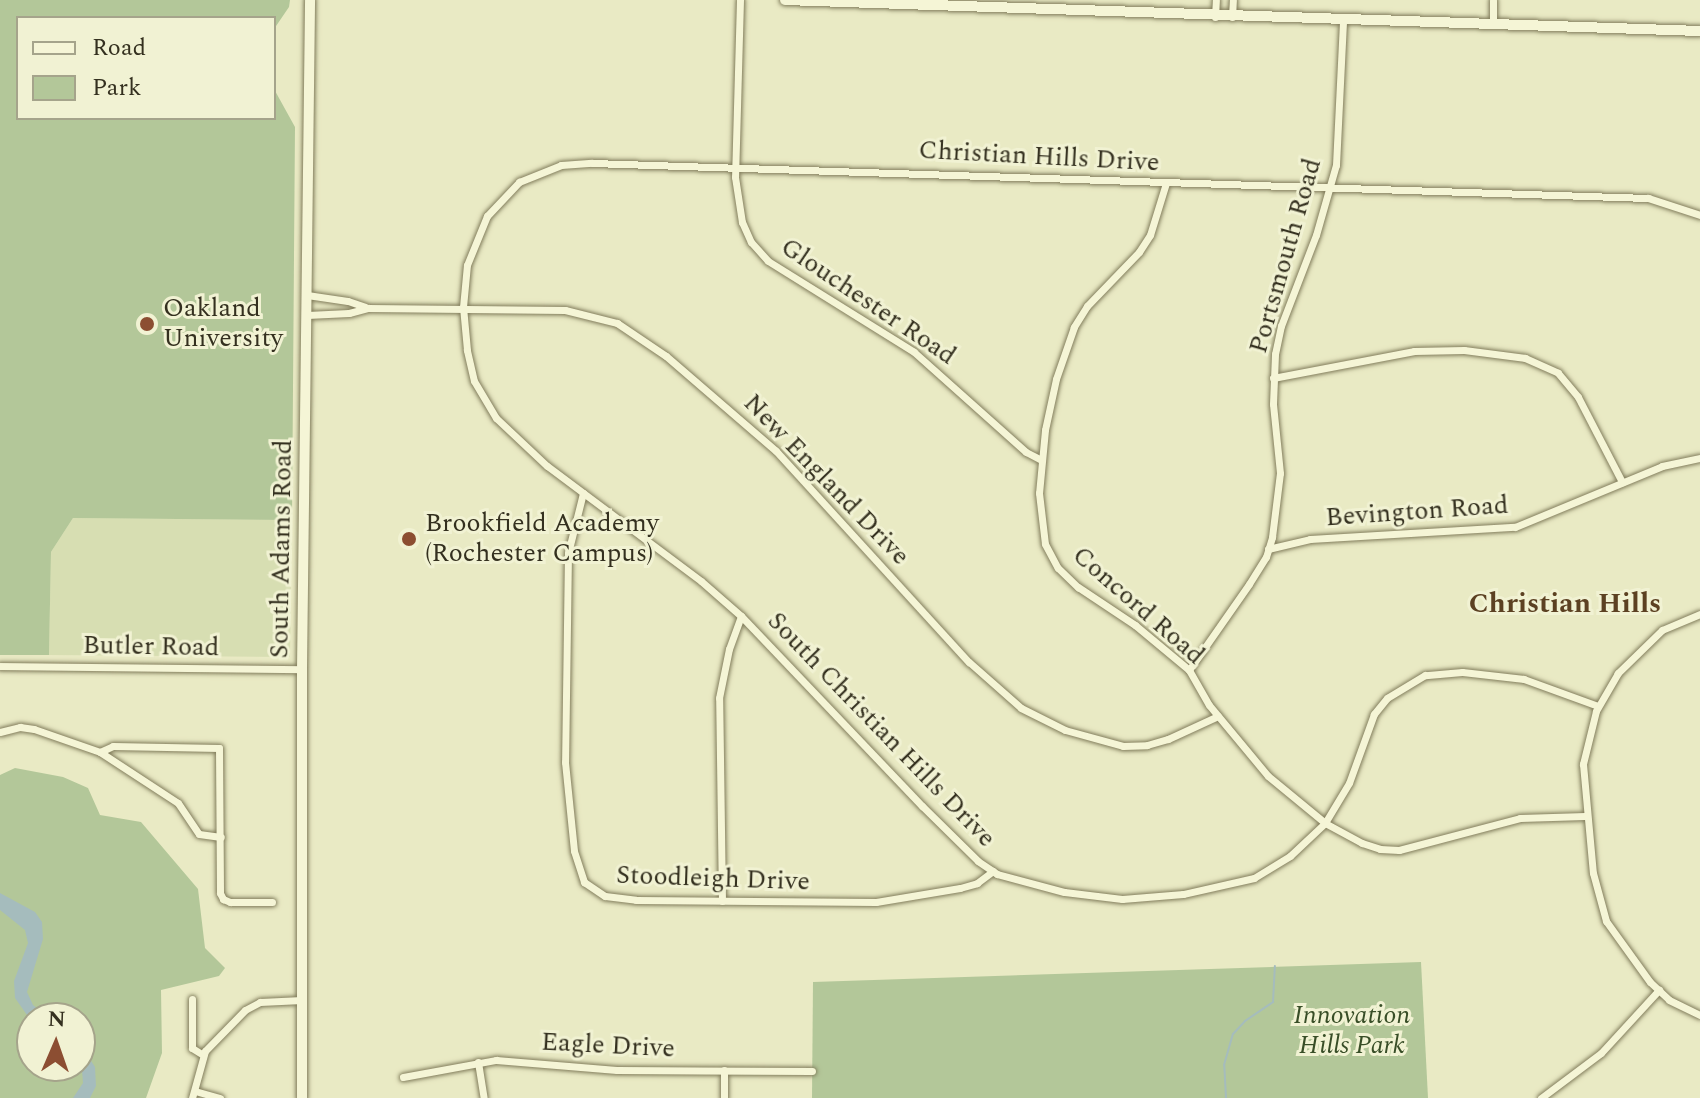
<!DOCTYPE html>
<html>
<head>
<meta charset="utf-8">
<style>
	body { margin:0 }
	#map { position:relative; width:1700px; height:1098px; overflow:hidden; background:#e9eac4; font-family:Spectral,serif }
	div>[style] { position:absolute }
	.farmland>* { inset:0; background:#d7deb2 }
	.green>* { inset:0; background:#b3c799 }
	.water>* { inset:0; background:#a5bcbd }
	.stream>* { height:2px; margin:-1px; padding:0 1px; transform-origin:1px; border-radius:1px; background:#a5bcbd }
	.roads { filter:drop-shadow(0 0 2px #827d5c) drop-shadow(0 0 2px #827d5c) }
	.street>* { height:7px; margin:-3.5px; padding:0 3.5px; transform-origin:3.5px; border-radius:3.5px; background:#f5f5d6 }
	.secondary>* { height:10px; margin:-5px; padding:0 5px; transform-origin:5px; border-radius:5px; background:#f5f5d6 }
	.dots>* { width:22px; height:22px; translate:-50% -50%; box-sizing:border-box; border:4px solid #f1f2d3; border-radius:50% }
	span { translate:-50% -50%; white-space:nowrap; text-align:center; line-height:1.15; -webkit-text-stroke:6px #f1f2d3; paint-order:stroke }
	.street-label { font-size:26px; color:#34301f }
	.poi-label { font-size:26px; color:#34301f }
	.left { translate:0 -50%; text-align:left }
	.park-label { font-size:26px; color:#384e27; font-style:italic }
	.neighbourhood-label { font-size:28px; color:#5c4122; font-weight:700 }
	.legend { position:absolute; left:16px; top:16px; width:260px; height:104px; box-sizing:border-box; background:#f1f2d3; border:2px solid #a5a48b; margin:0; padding:10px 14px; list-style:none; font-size:24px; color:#34301f }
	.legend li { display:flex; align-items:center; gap:16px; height:40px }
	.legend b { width:40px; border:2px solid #a5a48b }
	.north { position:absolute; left:16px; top:1002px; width:80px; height:80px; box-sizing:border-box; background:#f1f2d3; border:2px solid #a5a48b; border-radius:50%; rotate:2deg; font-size:22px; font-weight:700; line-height:32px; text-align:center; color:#34301f }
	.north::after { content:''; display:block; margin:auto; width:28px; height:36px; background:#8c4e32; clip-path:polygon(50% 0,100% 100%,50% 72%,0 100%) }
</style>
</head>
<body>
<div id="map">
	<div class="farmland">
		<div style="clip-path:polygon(73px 518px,292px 520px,290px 657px,49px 655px,51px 552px)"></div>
	</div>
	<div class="green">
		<div style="clip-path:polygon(0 0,290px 0,289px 7px,274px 29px,274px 18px,18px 18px,18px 118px,274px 118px,274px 89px,295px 127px,292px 520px,73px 518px,51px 552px,49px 655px,0 655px)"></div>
		<div style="clip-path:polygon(evenodd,15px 768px,63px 777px,88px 788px,100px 815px,141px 822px,198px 889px,205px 948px,225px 968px,219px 976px,161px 990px,162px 1053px,146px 1098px,0 1098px,0 775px,15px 768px,32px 1018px,80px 1018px,80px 1066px,32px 1066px,32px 1018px)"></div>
		<div style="clip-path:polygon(1421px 962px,1428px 1098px,812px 1098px,813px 982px)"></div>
	</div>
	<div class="water">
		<div style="clip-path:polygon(0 893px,35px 912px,42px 922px,43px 939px,27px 992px,33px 1005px,49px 1018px,32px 1018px,32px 1022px,15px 998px,14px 981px,28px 943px,25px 930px,0 910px)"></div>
		<div style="clip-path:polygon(80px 1044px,95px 1067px,96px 1086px,90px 1098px,73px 1098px,83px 1083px)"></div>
	</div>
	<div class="stream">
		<div style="left:1226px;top:1098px;width:33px;rotate:-93deg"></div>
		<div style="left:1224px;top:1065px;width:32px;rotate:-74deg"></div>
		<div style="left:1233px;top:1034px;width:18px;rotate:-47deg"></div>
		<div style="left:1245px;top:1021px;width:34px;rotate:-34deg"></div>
		<div style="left:1273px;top:1002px;width:36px;rotate:-87deg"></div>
	</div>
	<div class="roads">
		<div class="street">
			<div style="left:740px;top:0;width:177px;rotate:91.6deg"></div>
			<div style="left:735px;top:177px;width:46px;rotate:81.2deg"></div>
			<div style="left:742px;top:222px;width:22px;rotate:66deg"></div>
			<div style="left:751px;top:242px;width:25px;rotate:48deg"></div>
			<div style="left:768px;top:261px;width:172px;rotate:31.9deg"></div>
			<div style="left:914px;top:352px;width:150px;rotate:41.8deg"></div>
			<div style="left:1026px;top:452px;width:16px;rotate:27deg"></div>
			<div style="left:1493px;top:0;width:24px;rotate:90deg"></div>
			<div style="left:1215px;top:17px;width:17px;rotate:-87deg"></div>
			<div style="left:1232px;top:17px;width:17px;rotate:-87deg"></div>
			<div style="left:1166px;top:183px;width:54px;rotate:107.1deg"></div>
			<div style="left:1150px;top:235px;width:20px;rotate:123deg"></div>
			<div style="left:1139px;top:252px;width:75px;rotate:133.9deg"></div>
			<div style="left:1087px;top:306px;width:25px;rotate:122deg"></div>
			<div style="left:1074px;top:327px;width:55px;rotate:109.1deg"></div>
			<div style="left:1056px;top:379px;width:52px;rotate:102.2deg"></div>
			<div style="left:1045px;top:430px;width:63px;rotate:95.4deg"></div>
			<div style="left:1039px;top:493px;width:51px;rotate:83.3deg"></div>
			<div style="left:1045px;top:544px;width:27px;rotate:62deg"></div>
			<div style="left:1058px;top:568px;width:28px;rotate:44deg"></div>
			<div style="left:1078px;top:587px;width:69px;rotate:33.7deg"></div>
			<div style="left:1135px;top:625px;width:70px;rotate:39.8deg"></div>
			<div style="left:1189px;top:670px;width:40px;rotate:60.3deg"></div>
			<div style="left:1209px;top:705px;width:92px;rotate:50.3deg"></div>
			<div style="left:1268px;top:776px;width:74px;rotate:39.5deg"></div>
			<div style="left:1325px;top:823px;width:42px;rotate:28.4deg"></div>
			<div style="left:1362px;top:843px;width:19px;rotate:18deg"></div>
			<div style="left:1380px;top:849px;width:19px;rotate:3deg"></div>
			<div style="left:1399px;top:850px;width:125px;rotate:-14.8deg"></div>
			<div style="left:1520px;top:818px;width:65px;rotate:-1.8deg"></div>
			<div style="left:307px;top:295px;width:41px;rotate:8.3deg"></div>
			<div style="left:348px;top:301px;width:18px;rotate:19deg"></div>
			<div style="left:307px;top:315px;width:42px;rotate:-2.7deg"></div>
			<div style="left:349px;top:313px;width:20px;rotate:-15deg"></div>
			<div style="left:368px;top:308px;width:197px;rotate:0.6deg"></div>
			<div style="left:565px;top:310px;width:54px;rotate:14deg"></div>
			<div style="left:617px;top:323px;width:59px;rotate:34deg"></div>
			<div style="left:666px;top:356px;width:145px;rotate:40.8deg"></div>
			<div style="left:776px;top:451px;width:286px;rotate:47.6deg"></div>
			<div style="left:969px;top:662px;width:69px;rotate:41.5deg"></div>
			<div style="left:1021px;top:708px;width:49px;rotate:26.6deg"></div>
			<div style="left:1065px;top:730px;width:60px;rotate:15.4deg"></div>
			<div style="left:1123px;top:746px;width:24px;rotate:-2deg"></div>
			<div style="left:1147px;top:745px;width:22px;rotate:-16deg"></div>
			<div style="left:1168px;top:739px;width:55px;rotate:-24.7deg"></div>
			<div style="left:1273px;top:378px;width:144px;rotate:-10.8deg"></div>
			<div style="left:1414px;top:351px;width:50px;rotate:-1.1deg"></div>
			<div style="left:1464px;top:350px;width:62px;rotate:7.5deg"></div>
			<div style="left:1525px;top:358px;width:36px;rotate:24deg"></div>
			<div style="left:1558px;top:373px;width:31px;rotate:50deg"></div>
			<div style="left:1578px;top:397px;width:96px;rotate:62.6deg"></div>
			<div style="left:583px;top:493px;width:62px;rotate:104deg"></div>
			<div style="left:568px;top:553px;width:209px;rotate:90.8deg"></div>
			<div style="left:565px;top:762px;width:89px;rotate:84.2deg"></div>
			<div style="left:574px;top:851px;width:33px;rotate:72deg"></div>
			<div style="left:584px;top:882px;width:25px;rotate:34deg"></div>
			<div style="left:605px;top:896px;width:31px;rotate:7deg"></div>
			<div style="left:636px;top:900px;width:240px;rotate:0.5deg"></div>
			<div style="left:876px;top:902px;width:85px;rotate:-9.5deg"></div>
			<div style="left:960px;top:888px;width:18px;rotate:-16deg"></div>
			<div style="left:977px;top:883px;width:20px;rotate:-37deg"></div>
			<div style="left:1268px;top:549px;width:43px;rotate:-13.4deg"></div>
			<div style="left:1310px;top:539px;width:205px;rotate:-3.4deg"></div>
			<div style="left:1515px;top:527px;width:159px;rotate:-22.5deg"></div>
			<div style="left:1662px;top:466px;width:39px;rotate:-12deg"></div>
			<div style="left:1700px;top:614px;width:41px;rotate:157.2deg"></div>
			<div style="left:1662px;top:630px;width:62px;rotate:135.7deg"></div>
			<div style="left:1618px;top:673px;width:44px;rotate:120.1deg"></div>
			<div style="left:1596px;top:711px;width:55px;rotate:103.8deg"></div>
			<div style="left:1583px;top:764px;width:109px;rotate:84.8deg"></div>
			<div style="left:1593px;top:873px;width:50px;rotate:74.8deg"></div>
			<div style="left:1606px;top:921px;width:75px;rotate:54.2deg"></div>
			<div style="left:1650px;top:982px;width:26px;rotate:43deg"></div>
			<div style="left:1669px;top:1000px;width:34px;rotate:26deg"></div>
			<div style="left:0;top:666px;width:302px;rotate:0.6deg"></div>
			<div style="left:1189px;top:670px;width:105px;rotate:-55.1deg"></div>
			<div style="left:1249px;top:584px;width:32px;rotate:-58deg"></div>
			<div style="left:1266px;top:557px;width:21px;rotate:-73deg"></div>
			<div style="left:1272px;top:537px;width:64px;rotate:-82.9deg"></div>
			<div style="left:1280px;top:473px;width:69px;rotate:-95.8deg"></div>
			<div style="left:1273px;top:404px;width:50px;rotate:-87.7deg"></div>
			<div style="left:1275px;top:354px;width:29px;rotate:-78deg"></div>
			<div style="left:1281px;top:326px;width:97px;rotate:-69deg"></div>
			<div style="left:1316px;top:235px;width:73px;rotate:-74.1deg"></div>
			<div style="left:1336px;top:165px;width:145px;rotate:-87.2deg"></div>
			<div style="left:1598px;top:706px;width:79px;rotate:-160deg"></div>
			<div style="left:1524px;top:679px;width:62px;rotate:-173.6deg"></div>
			<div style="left:1462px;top:672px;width:37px;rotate:175deg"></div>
			<div style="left:1425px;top:675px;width:44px;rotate:148.8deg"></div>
			<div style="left:1387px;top:698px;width:21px;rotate:129deg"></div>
			<div style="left:1374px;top:714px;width:73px;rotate:109.9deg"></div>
			<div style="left:1349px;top:783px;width:47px;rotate:121deg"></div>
			<div style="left:1325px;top:823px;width:48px;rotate:136.7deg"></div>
			<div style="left:1290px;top:856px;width:42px;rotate:148.6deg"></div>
			<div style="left:1254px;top:878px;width:73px;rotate:167.3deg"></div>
			<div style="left:1183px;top:894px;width:61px;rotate:175.3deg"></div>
			<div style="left:1122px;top:899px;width:58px;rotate:-173.1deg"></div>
			<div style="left:1064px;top:892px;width:69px;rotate:-165deg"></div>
			<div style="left:997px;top:874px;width:23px;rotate:-146deg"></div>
			<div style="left:978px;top:861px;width:78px;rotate:-135.5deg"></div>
			<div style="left:922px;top:806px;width:262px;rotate:-133.6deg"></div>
			<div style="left:741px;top:616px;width:53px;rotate:-138.8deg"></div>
			<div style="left:701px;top:581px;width:192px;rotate:-143.2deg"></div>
			<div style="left:547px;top:466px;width:70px;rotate:-136.7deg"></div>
			<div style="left:496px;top:418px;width:43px;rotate:-120.7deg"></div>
			<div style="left:474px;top:381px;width:32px;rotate:-103deg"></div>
			<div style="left:467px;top:350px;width:43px;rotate:-95.3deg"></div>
			<div style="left:463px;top:307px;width:42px;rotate:-84.6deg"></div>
			<div style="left:467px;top:265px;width:53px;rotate:-67.8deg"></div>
			<div style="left:487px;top:216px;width:47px;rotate:-46.7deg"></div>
			<div style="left:519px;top:182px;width:45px;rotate:-22deg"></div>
			<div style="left:561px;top:165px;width:31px;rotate:-4deg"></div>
			<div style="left:592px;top:163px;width:1057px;rotate:1.9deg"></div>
			<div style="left:1648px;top:198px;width:55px;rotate:18.1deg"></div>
			<div style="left:0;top:732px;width:21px;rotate:-14deg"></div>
			<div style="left:20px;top:727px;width:14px;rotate:8deg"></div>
			<div style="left:34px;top:729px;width:70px;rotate:19.2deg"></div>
			<div style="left:100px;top:752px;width:93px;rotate:33.2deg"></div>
			<div style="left:178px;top:803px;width:37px;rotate:56deg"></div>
			<div style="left:199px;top:834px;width:22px;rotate:8deg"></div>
			<div style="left:100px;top:752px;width:14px;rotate:-25deg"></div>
			<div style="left:113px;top:746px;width:106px;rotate:1.1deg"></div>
			<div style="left:219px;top:748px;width:145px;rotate:89.6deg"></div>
			<div style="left:220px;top:893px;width:7px;rotate:63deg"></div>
			<div style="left:223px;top:899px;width:8px;rotate:23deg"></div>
			<div style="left:230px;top:902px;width:42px"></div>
			<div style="left:722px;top:901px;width:203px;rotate:-90.8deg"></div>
			<div style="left:719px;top:698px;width:50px;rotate:-78.5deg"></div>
			<div style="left:729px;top:649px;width:35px;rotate:-70deg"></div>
			<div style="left:192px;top:999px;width:49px;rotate:90deg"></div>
			<div style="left:192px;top:1048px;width:13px;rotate:32deg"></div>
			<div style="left:478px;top:1062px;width:36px;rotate:81deg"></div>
			<div style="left:724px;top:1070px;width:28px;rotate:90deg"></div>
			<div style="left:403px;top:1077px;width:95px;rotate:-10.4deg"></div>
			<div style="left:496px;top:1060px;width:121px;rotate:4.7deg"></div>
			<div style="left:617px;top:1070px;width:195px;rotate:0.3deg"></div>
			<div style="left:195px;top:1091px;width:26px;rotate:16deg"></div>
			<div style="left:192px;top:1098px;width:49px;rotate:-74.5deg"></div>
			<div style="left:205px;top:1051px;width:57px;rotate:-45.7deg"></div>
			<div style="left:245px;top:1010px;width:17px;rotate:-28deg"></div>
			<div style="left:260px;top:1002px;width:42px;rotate:-2.7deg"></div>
			<div style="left:1541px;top:1098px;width:75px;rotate:-36.9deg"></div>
			<div style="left:1601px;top:1053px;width:86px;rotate:-47.4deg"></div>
		</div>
		<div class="secondary">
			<div style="left:785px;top:0;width:916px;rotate:1.94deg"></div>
			<div style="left:302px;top:1098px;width:429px;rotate:-90deg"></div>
			<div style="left:302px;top:669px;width:669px;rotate:-89.31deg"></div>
		</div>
	</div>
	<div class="dots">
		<div style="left:147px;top:324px;background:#8c4e32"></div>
		<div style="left:409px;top:539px;background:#8c4e32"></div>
	</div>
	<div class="street-label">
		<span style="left:1039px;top:157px;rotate:3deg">Christian Hills Drive</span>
		<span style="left:1286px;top:256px;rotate:-74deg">Portsmouth Road</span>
		<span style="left:868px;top:302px;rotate:34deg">Glouchester Road</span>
		<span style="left:826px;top:480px;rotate:46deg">New England Drive</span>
		<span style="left:1417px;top:512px;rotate:-4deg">Bevington Road</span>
		<span style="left:282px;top:549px;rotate:-89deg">South Adams Road</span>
		<span style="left:1138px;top:606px;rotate:41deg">Concord Road</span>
		<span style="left:151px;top:647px;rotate:1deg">Butler Road</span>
		<span style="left:881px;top:730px;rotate:46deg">South Christian Hills Drive</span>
		<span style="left:713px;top:879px;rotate:2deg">Stoodleigh Drive</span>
		<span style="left:608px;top:1046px;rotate:3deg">Eagle Drive</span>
	</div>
	<div class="poi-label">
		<span class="left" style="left:163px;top:324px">Oakland<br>University</span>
		<span class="left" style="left:425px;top:539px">Brookfield Academy<br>(Rochester Campus)</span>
	</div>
	<div class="park-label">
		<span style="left:1352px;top:1031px">Innovation<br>Hills Park</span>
	</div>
	<div class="neighbourhood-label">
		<span style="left:1565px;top:604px">Christian Hills</span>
	</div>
	<ul class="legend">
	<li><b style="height:10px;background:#f5f5d6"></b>Road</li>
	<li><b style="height:22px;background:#b3c799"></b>Park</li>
	</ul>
	<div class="north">N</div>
</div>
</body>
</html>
